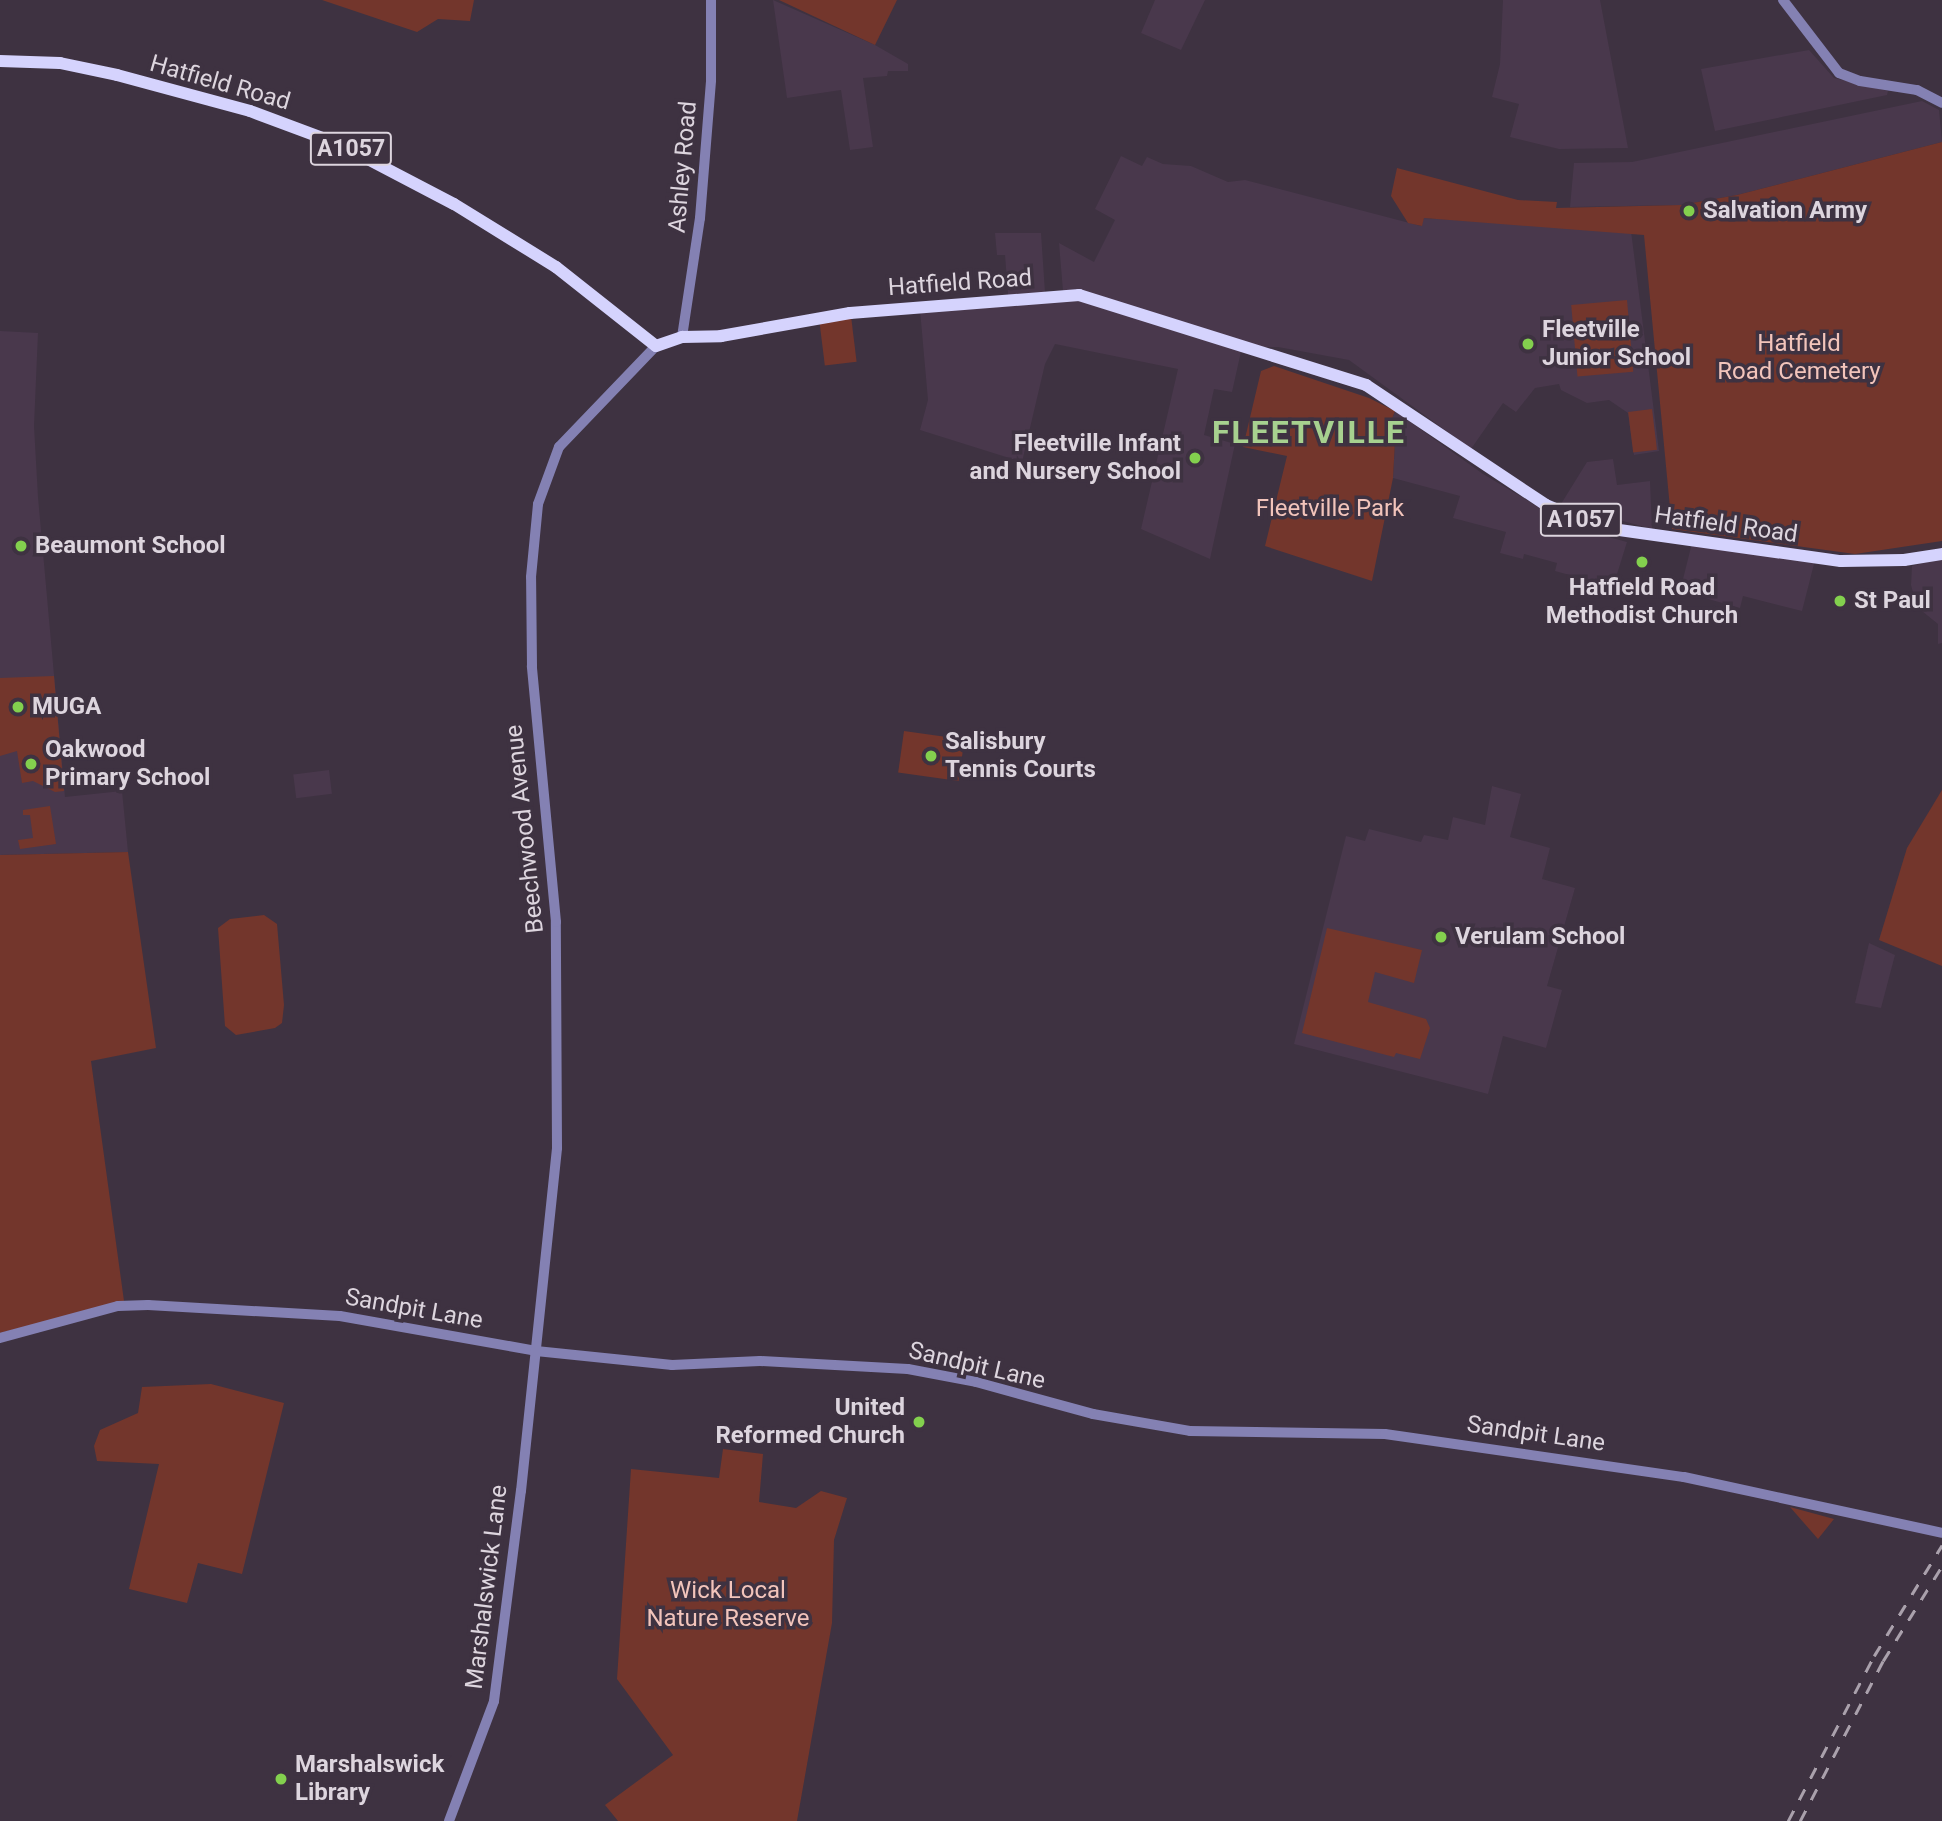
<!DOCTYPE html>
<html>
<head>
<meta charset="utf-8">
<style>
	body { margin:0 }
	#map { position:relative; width:1942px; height:1821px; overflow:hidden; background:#3e3241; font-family:Roboto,sans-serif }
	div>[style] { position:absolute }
	.built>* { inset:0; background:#49384c; transform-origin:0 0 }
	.green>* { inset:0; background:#73362c; transform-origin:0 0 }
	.minor>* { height:10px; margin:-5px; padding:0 5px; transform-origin:5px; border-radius:5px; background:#8481b3 }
	.major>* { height:12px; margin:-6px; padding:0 6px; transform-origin:6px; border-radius:6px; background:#d5d3fd }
	.rail>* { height:2.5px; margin-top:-1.25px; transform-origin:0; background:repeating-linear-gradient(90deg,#aaa1ac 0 12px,transparent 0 24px) }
	.dots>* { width:19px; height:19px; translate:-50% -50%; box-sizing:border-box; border:4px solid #3e3241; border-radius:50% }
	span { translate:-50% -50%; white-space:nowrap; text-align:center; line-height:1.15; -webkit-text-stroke:7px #3e3241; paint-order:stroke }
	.shield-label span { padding:2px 5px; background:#3e3241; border:2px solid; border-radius:5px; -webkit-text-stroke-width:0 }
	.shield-label { font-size:23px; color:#ddd5de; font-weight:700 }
	.street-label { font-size:24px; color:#ddd5de }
	.poi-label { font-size:24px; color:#ddd5de; font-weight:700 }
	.left { translate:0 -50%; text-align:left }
	.right { translate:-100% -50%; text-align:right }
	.park-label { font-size:24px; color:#f2c4bb }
	.district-label { font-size:32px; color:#a7d18f; font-weight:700; letter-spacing:2px }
</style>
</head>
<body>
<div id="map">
	<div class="built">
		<div style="clip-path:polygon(773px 0,875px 45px,908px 64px,908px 71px,888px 71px,887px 76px,863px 78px,873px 147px,850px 150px,841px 90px,787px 98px)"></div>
		<div style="clip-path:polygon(1155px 0,1205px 0,1181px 50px,1141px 33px)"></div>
		<div style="clip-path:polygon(1503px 0,1600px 0,1628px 148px,1559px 149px,1510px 137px,1519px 104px,1492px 97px,1500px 64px)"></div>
		<div style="clip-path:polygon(1809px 50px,1834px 78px,1888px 91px,1887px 95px,1715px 131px,1701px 69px)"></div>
		<div style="clip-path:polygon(1922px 101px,1939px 110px,1942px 142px,1737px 195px,1681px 205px,1570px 207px,1574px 163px,1632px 162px)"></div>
		<div style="clip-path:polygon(1121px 156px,1142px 166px,1147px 157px,1163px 164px,1191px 166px,1228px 182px,1245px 180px,1421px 226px,1424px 218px,1631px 231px,1659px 451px,1634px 455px,1628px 413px,1609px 400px,1587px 403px,1561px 390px,1559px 384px,1535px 388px,1516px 412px,1503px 403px,1471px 449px,1349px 360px,1278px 347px,1242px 347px,1232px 392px,1214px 389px,1204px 435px,1235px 444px,1210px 559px,1141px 529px,1178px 369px,1055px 344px,1045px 364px,1022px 462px,920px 430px,928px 400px,920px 310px,1009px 306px,1005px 255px,997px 255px,995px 233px,1041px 233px,1045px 292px,1063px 291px,1059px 243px,1094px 262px,1115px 220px,1095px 209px)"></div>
		<div style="clip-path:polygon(0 331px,38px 333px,34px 426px,38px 497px,65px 797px,122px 791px,128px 852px,0 855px)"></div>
		<div style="clip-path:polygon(1395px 411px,1483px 474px,1572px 527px,1627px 542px,1613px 587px,1555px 571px,1557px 563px,1524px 554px,1523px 559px,1500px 553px,1506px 532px,1453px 518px,1460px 496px,1393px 478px,1395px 441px,1390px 424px)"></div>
		<div style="clip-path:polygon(1613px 459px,1617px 485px,1650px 481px,1652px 529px,1561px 504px,1587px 462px)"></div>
		<div style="clip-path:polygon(1692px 543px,1815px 560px,1802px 611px,1743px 596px,1740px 608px,1680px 591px)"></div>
		<div style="clip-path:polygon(1942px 558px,1942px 643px,1938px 644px,1938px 624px,1917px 607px,1911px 585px,1912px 566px)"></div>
		<div style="left:329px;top:770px;width:24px;height:36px;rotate:83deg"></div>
		<div style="clip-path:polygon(1492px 786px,1521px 794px,1510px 837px,1550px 848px,1542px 879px,1575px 888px,1547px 986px,1562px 990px,1546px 1048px,1503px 1036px,1488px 1094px,1294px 1044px,1346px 836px,1365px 841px,1369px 829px,1421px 842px,1424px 835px,1448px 840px,1453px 817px,1485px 825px)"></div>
		<div style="clip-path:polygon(1869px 943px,1895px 955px,1881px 1008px,1855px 1003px)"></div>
	</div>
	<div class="green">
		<div style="clip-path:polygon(322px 0,474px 0,470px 21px,438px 19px,417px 32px)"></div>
		<div style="clip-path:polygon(779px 0,897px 0,875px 45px)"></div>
		<div style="clip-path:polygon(1942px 142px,1942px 541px,1855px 554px,1672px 529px,1644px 235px,1424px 218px,1422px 226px,1408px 223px,1391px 196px,1397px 168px,1518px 200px,1557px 202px,1556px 208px,1681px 205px,1737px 195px)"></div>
		<div style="left:1627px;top:300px;width:72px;height:56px;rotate:85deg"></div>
		<div style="left:851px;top:316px;width:46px;height:32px;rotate:83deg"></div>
		<div style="clip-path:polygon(1274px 366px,1369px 398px,1395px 411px,1390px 424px,1395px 441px,1393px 478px,1372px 581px,1265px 546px,1287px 456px,1243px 447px,1261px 371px)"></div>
		<div style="left:1652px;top:409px;width:41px;height:24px;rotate:83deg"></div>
		<div style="clip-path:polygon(54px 676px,64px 791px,55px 792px,33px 781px,22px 783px,17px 751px,0 756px,0 678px)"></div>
		<div style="left:904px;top:731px;width:61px;height:42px;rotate:8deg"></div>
		<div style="clip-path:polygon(1942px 790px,1942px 966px,1879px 940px,1907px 848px)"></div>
		<div style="clip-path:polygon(50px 806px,56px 844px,20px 849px,18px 840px,33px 838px,30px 815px,23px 815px,23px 810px)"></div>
		<div style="clip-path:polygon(128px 852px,156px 1048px,91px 1061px,124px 1301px,0 1333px,0 855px)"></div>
		<div style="clip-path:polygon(264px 915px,277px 924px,284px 1005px,282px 1023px,275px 1028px,236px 1035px,225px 1026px,218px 928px,230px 919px)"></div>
		<div style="clip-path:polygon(1327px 928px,1422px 950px,1414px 983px,1375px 972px,1368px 1002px,1426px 1019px,1430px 1028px,1420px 1059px,1396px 1053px,1394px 1057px,1302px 1033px)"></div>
		<div style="clip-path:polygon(211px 1384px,284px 1403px,242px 1574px,198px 1563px,187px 1603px,129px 1589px,159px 1464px,97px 1461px,94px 1446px,100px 1430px,138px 1413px,142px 1387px)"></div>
		<div style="clip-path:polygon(723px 1449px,763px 1454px,759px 1502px,796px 1508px,821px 1491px,847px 1498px,834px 1540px,832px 1623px,797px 1821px,618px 1821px,605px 1805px,673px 1755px,617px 1679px,631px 1469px,719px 1478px)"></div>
		<div style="clip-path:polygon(1790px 1507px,1834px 1519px,1818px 1539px)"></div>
	</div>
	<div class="minor">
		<div style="left:1783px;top:0;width:92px;rotate:52.5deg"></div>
		<div style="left:1839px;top:73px;width:22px;rotate:21deg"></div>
		<div style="left:1860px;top:81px;width:58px;rotate:9deg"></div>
		<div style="left:1917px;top:90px;width:28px;rotate:27deg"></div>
		<div style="left:682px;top:337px;width:120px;rotate:-81.4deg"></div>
		<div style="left:700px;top:218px;width:138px;rotate:-85.4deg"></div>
		<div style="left:711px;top:80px;width:80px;rotate:-90deg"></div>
		<div style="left:0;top:1338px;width:122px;rotate:-15.2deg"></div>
		<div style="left:118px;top:1306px;width:30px;rotate:-2deg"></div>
		<div style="left:148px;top:1305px;width:192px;rotate:3.3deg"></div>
		<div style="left:340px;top:1316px;width:199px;rotate:10.1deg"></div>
		<div style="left:536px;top:1351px;width:137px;rotate:5.9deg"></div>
		<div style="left:672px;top:1365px;width:88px;rotate:-2.6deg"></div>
		<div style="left:760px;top:1361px;width:148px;rotate:3.1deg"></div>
		<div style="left:908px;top:1369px;width:69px;rotate:10.8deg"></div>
		<div style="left:976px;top:1382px;width:121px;rotate:15.3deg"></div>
		<div style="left:1093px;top:1414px;width:98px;rotate:9.9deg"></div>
		<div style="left:1190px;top:1431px;width:195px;rotate:0.9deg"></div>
		<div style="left:1385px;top:1434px;width:302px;rotate:8.2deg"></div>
		<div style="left:1684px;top:1477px;width:264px;rotate:12.2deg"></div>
		<div style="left:449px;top:1821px;width:128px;rotate:-69.4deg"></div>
		<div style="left:494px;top:1701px;width:212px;rotate:-82.7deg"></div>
		<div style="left:521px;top:1491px;width:345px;rotate:-84deg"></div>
		<div style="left:557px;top:1148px;width:226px;rotate:-90.3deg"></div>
		<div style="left:556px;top:922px;width:257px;rotate:-95.4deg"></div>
		<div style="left:532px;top:666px;width:89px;rotate:-90.6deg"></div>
		<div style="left:531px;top:577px;width:73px;rotate:-84.5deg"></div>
		<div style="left:538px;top:504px;width:61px;rotate:-69.8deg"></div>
		<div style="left:559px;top:447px;width:140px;rotate:-46.2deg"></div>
	</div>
	<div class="major">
		<div style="left:0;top:61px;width:60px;rotate:1.9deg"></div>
		<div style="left:60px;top:63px;width:58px;rotate:11.9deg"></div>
		<div style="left:117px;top:75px;width:138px;rotate:15.1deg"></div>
		<div style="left:250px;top:111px;width:97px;rotate:20.5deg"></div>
		<div style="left:341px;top:145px;width:127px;rotate:27.6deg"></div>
		<div style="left:454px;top:204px;width:120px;rotate:31.7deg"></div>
		<div style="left:556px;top:267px;width:127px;rotate:38.3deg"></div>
		<div style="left:656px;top:346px;width:28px;rotate:-19deg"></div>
		<div style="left:682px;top:337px;width:39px;rotate:-1deg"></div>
		<div style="left:721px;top:336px;width:131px;rotate:-10.1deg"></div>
		<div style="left:850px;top:313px;width:230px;rotate:-4.5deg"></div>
		<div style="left:1079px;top:295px;width:301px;rotate:17.4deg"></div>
		<div style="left:1366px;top:385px;width:216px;rotate:33.7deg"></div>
		<div style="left:1546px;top:505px;width:56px;rotate:22.9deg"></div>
		<div style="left:1598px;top:527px;width:245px;rotate:8deg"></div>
		<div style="left:1841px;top:561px;width:63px;rotate:-0.9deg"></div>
		<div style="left:1904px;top:560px;width:38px;rotate:-9deg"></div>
	</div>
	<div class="rail">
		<div style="left:1788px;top:1821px;width:186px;rotate:-62.5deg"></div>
		<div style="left:1874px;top:1656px;width:130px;rotate:-58.5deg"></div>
		<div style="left:1800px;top:1821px;width:180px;rotate:-62.6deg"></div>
		<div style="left:1883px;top:1661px;width:112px;rotate:-58.2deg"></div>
	</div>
	<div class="dots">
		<div style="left:1689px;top:211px;background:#83d04e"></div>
		<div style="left:1528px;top:344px;background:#83d04e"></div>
		<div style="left:1195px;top:458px;background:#83d04e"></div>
		<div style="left:21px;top:546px;background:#83d04e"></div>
		<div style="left:1642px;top:562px;background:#83d04e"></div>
		<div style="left:1840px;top:601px;background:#83d04e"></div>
		<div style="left:18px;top:707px;background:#83d04e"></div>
		<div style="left:931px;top:756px;background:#83d04e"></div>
		<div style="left:31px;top:764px;background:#83d04e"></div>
		<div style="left:1441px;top:937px;background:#83d04e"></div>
		<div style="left:919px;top:1422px;background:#83d04e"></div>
		<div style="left:281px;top:1779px;background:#83d04e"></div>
	</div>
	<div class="shield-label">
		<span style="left:351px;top:149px">A1057</span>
		<span style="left:1581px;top:520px">A1057</span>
	</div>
	<div class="street-label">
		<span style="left:220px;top:83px;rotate:16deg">Hatfield Road</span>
		<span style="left:683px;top:167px;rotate:-85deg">Ashley Road</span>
		<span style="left:960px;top:283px;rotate:-4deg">Hatfield Road</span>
		<span style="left:1726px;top:525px;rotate:8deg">Hatfield Road</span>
		<span style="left:525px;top:829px;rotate:-96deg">Beechwood Avenue</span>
		<span style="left:414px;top:1309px;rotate:10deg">Sandpit Lane</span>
		<span style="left:977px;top:1366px;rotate:13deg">Sandpit Lane</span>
		<span style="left:1536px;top:1434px;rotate:8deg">Sandpit Lane</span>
		<span style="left:487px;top:1587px;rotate:-83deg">Marshalswick Lane</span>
	</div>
	<div class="poi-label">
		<span class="left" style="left:1703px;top:211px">Salvation Army</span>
		<span class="left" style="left:1542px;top:344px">Fleetville<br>Junior School</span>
		<span class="right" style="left:1181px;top:458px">Fleetville Infant<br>and Nursery School</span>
		<span class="left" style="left:35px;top:546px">Beaumont School</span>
		<span style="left:1642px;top:602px">Hatfield Road<br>Methodist Church</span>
		<span class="left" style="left:1854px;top:601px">St Paul</span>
		<span class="left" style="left:32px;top:707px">MUGA</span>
		<span class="left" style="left:945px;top:756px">Salisbury<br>Tennis Courts</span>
		<span class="left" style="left:45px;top:764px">Oakwood<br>Primary School</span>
		<span class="left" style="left:1455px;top:937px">Verulam School</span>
		<span class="right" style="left:905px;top:1422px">United<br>Reformed Church</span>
		<span class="left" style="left:295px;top:1779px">Marshalswick<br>Library</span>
	</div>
	<div class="park-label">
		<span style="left:1799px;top:358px">Hatfield<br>Road Cemetery</span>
		<span style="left:1330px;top:509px">Fleetville Park</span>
		<span style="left:728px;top:1605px">Wick Local<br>Nature Reserve</span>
	</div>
	<div class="district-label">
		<span style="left:1309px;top:432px">FLEETVILLE</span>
	</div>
</div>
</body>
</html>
